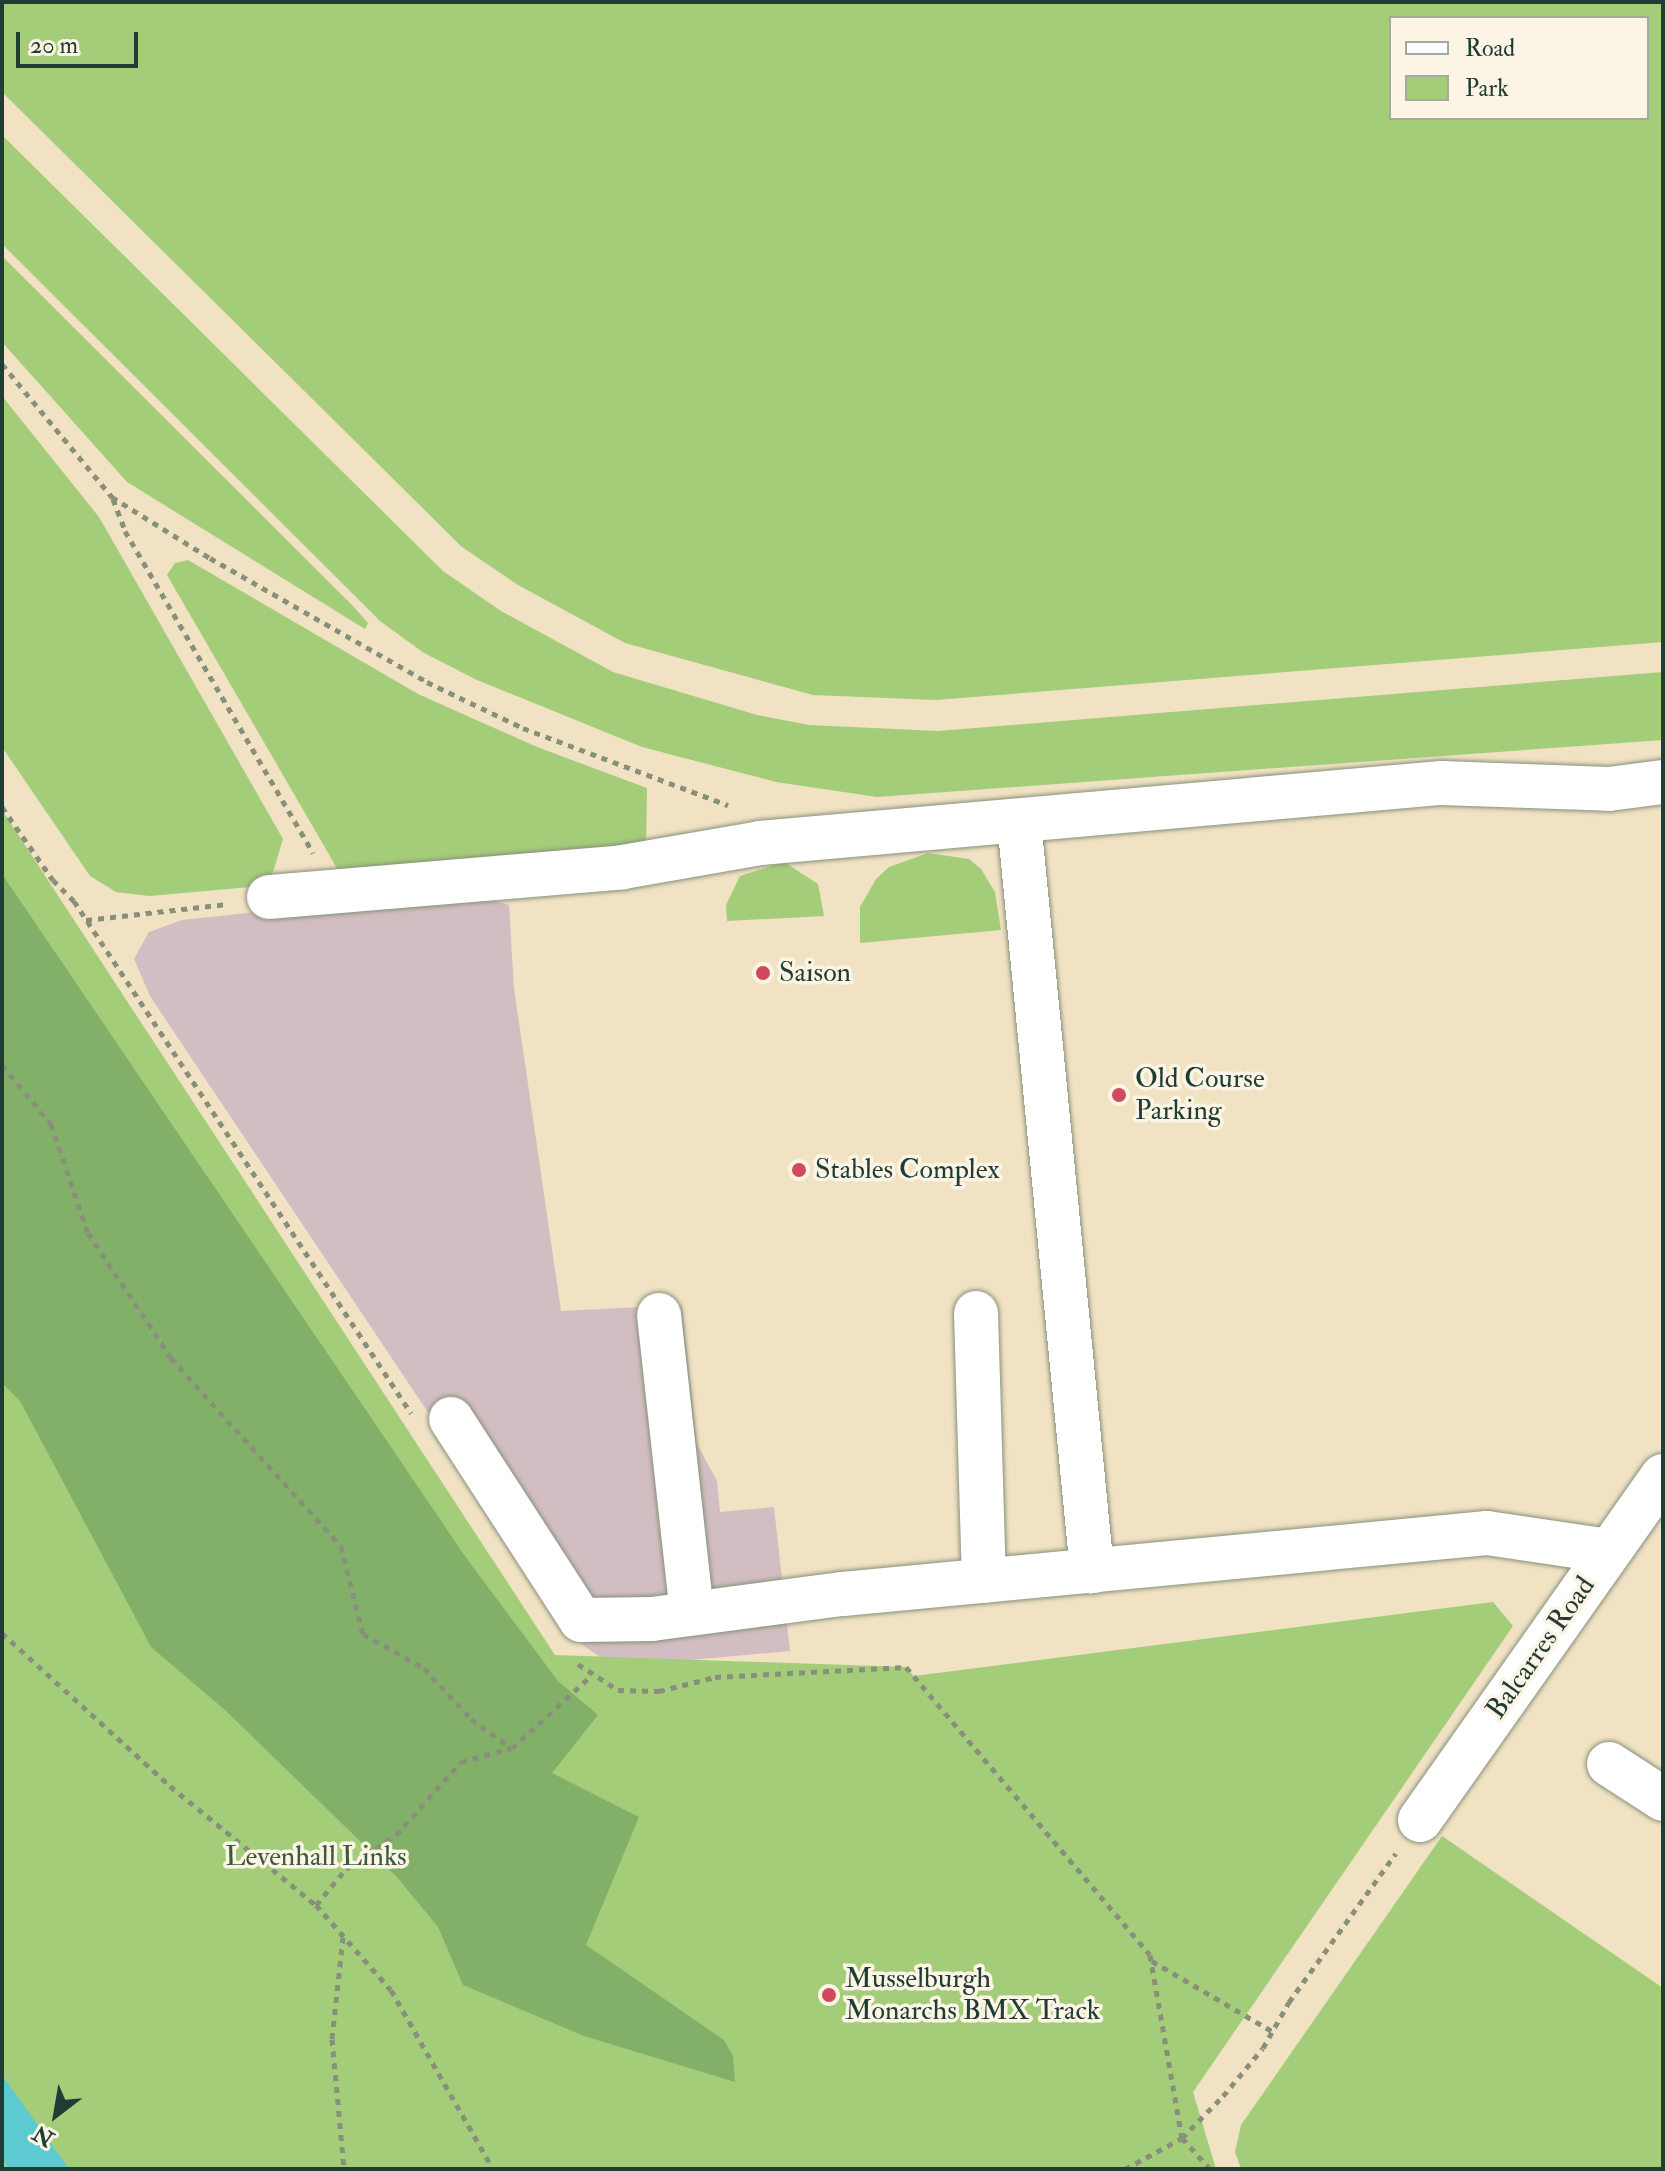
<!DOCTYPE html>
<html>
<head>
<meta charset="utf-8">
<style>
	body { margin:0 }
	#map { position:relative; width:1665px; height:2171px; overflow:hidden; background:#f0e2c3; font-family:"IM FELL Double Pica",serif }
	div>[style] { position:absolute }
	.industrial>* { inset:0; background:#d2bec2 }
	.green>* { inset:0; background:#a4cd79 }
	.forest>* { inset:0; background:#83b069 }
	.water>* { inset:0; background:#5ccad0 }
	.path>* { height:5px; margin-top:-2.5px; transform-origin:0; background:repeating-linear-gradient(90deg,#88907c 0 6px,transparent 0 12px) }
	.roads { filter:drop-shadow(0 0 2px #88907c) drop-shadow(0 0 2px #88907c) }
	.minor>* { height:44px; margin:-22px; padding:0 22px; transform-origin:22px; border-radius:22px; background:#fff }
	.dots>* { width:22px; height:22px; translate:-50% -50%; box-sizing:border-box; border:4px solid #fcf5e5; border-radius:50% }
	span { translate:-50% -50%; white-space:nowrap; text-align:center; line-height:1.15; -webkit-text-stroke:7px #fcf5e5; paint-order:stroke }
	.poi-label { font-size:28px; color:#1f3d34 }
	.left { translate:0 -50%; text-align:left }
	.street-label { font-size:28px; color:#1f3d34 }
	.park-label { font-size:28px; color:#3a5a42 }
	.frame { position:absolute; inset:0; border:4px solid #1f3d34; pointer-events:none }
	.legend { position:absolute; left:1389px; top:16px; width:260px; height:104px; box-sizing:border-box; background:#fcf5e5; border:2px solid #a4ab9e; margin:0; padding:10px 14px; list-style:none; font-size:24px; color:#1f3d34 }
	.legend li { display:flex; align-items:center; gap:16px; height:40px }
	.legend b { width:40px; border:2px solid #a4ab9e }
	.north { position:absolute; left:16px; top:2075px; width:80px; height:80px; -webkit-text-stroke:6px #fcf5e5; paint-order:stroke; rotate:211deg; font-size:22px; font-weight:700; line-height:32px; text-align:center; color:#1f3d34 }
	.north::after { content:''; display:block; margin:auto; width:28px; height:36px; background:#1f3d34; clip-path:polygon(50% 0,100% 100%,50% 72%,0 100%) }
	.scale { position:absolute; left:16px; top:32px; width:122px; height:36px; box-sizing:border-box; border:4px solid #1f3d34; border-top:0; padding-left:10px; font-size:24px; line-height:28px; white-space:nowrap; color:#1f3d34; -webkit-text-stroke:6px #fcf5e5; paint-order:stroke }
</style>
</head>
<body>
<div id="map">
	<div class="industrial">
		<div style="clip-path:polygon(480px 897px,509px 905px,514px 988px,561px 1311px,682px 1305px,697px 1444px,717px 1481px,720px 1512px,774px 1507px,790px 1651px,625px 1666px,607px 1662px,584px 1646px,150px 996px,134px 959px,149px 932px,182px 920px,377px 899px)"></div>
	</div>
	<div class="green">
		<div style="clip-path:polygon(evenodd,2px 2px,1663px 2px,1663px 642px,936px 700px,813px 695px,625px 643px,518px 585px,462px 547px,2px 92px,2px 2px,1647px 18px,1647px 118px,1391px 118px,1391px 18px,1647px 18px)"></div>
		<div style="clip-path:polygon(2px 135px,443px 571px,501px 611px,613px 672px,757px 715px,809px 725px,938px 731px,1663px 672px,1663px 740px,877px 797px,776px 782px,642px 747px,477px 680px,424px 653px,380px 621px,2px 244px)"></div>
		<div style="clip-path:polygon(2px 256px,352px 605px,368px 623px,365px 629px,127px 482px,2px 342px)"></div>
		<div style="clip-path:polygon(2px 396px,99px 517px,283px 839px,273px 872px,263px 886px,149px 896px,116px 892px,90px 876px,2px 747px)"></div>
		<div style="clip-path:polygon(188px 560px,418px 694px,537px 747px,647px 788px,646px 846px,338px 870px,167px 575px,175px 563px)"></div>
		<div style="clip-path:polygon(2px 810px,555px 1655px,906px 1667px,914px 1676px,1493px 1602px,1513px 1626px,1193px 2092px,1216px 2169px,2px 2169px)"></div>
		<div style="clip-path:polygon(928px 853px,969px 859px,981px 869px,995px 892px,1001px 930px,860px 943px,860px 907px,876px 879px,889px 867px)"></div>
		<div style="clip-path:polygon(784px 862px,818px 884px,824px 916px,727px 921px,726px 905px,740px 876px)"></div>
		<div style="clip-path:polygon(1442px 1836px,1663px 1988px,1663px 2169px,1241px 2169px,1235px 2152px,1241px 2125px)"></div>
	</div>
	<div class="forest">
		<div style="clip-path:polygon(2px 874px,467px 1559px,558px 1681px,598px 1715px,552px 1773px,639px 1817px,586px 1945px,724px 2040px,733px 2056px,735px 2082px,584px 2036px,463px 1985px,438px 1927px,396px 1876px,226px 1711px,151px 1647px,20px 1401px,2px 1383px)"></div>
	</div>
	<div class="water">
		<div style="clip-path:polygon(2px 2075px,69px 2169px,10px 2169px,2px 2159px)"></div>
	</div>
	<div class="path">
		<div style="left:2px;top:364px;width:173px;rotate:50.4deg"></div>
		<div style="left:112px;top:497px;width:115px;rotate:31.9deg"></div>
		<div style="left:210px;top:558px;width:250px;rotate:29.7deg"></div>
		<div style="left:427px;top:682px;width:106px;rotate:25.6deg"></div>
		<div style="left:523px;top:728px;width:219px;rotate:20.6deg"></div>
		<div style="left:113px;top:499px;width:34px;rotate:69deg"></div>
		<div style="left:125px;top:531px;width:373px;rotate:59.7deg"></div>
		<div style="left:2px;top:807px;width:89px;rotate:55.1deg"></div>
		<div style="left:53px;top:880px;width:30px;rotate:45deg"></div>
		<div style="left:74px;top:901px;width:613px;rotate:56.65deg"></div>
		<div style="left:86px;top:920px;width:142px;rotate:-6.5deg"></div>
		<div style="left:2px;top:1065px;width:77px;rotate:50.3deg"></div>
		<div style="left:51px;top:1124px;width:115px;rotate:71.3deg"></div>
		<div style="left:88px;top:1233px;width:150px;rotate:56.4deg"></div>
		<div style="left:171px;top:1358px;width:253px;rotate:47.9deg"></div>
		<div style="left:341px;top:1546px;width:91px;rotate:76deg"></div>
		<div style="left:363px;top:1634px;width:70px;rotate:29.1deg"></div>
		<div style="left:424px;top:1668px;width:69px;rotate:47.3deg"></div>
		<div style="left:471px;top:1719px;width:50px;rotate:35.3deg"></div>
		<div style="left:512px;top:1748px;width:108px;rotate:-42.4deg"></div>
		<div style="left:2px;top:1633px;width:227px;rotate:42.3deg"></div>
		<div style="left:170px;top:1786px;width:188px;rotate:39.2deg"></div>
		<div style="left:316px;top:1905px;width:113px;rotate:48.6deg"></div>
		<div style="left:391px;top:1990px;width:206px;rotate:60.3deg"></div>
		<div style="left:578px;top:1664px;width:48px;rotate:33deg"></div>
		<div style="left:618px;top:1690px;width:41px;rotate:1.4deg"></div>
		<div style="left:659px;top:1691px;width:58px;rotate:-14deg"></div>
		<div style="left:715px;top:1677px;width:191px;rotate:-3deg"></div>
		<div style="left:906px;top:1667px;width:377px;rotate:49.7deg"></div>
		<div style="left:1150px;top:1955px;width:186px;rotate:80.1deg"></div>
		<div style="left:1182px;top:2138px;width:42px;rotate:47.9deg"></div>
		<div style="left:316px;top:1905px;width:47px;rotate:-50.2deg"></div>
		<div style="left:346px;top:1869px;width:60px;rotate:-34.2deg"></div>
		<div style="left:396px;top:1835px;width:98px;rotate:-48.3deg"></div>
		<div style="left:461px;top:1762px;width:52px;rotate:-15.6deg"></div>
		<div style="left:343px;top:1937px;width:103px;rotate:96.2deg"></div>
		<div style="left:332px;top:2039px;width:131px;rotate:84.7deg"></div>
		<div style="left:1152px;top:1961px;width:139px;rotate:30.3deg"></div>
		<div style="left:1125px;top:2169px;width:65px;rotate:-28.5deg"></div>
		<div style="left:1182px;top:2138px;width:59px;rotate:-45.7deg"></div>
		<div style="left:1223px;top:2096px;width:62px;rotate:-50.2deg"></div>
		<div style="left:1263px;top:2048px;width:53px;rotate:-60.5deg"></div>
		<div style="left:1289px;top:2002px;width:183px;rotate:-54.3deg"></div>
	</div>
	<div class="roads">
		<div class="minor">
			<div style="left:1019px;top:821px;width:754px;rotate:84.44deg"></div>
			<div style="left:269px;top:897px;width:355px;rotate:-4.8deg"></div>
			<div style="left:623px;top:867px;width:139px;rotate:-9.9deg"></div>
			<div style="left:760px;top:843px;width:684px;rotate:-5.04deg"></div>
			<div style="left:1441px;top:783px;width:168px;rotate:2deg"></div>
			<div style="left:1609px;top:789px;width:54px;rotate:-7.4deg"></div>
			<div style="left:976px;top:1313px;width:268px;rotate:88.3deg"></div>
			<div style="left:659px;top:1315px;width:300px;rotate:83.7deg"></div>
			<div style="left:451px;top:1419px;width:239px;rotate:57.1deg"></div>
			<div style="left:581px;top:1620px;width:71px;rotate:-0.8deg"></div>
			<div style="left:652px;top:1619px;width:193px;rotate:-7.5deg"></div>
			<div style="left:843px;top:1594px;width:647px;rotate:-5.41deg"></div>
			<div style="left:1487px;top:1533px;width:123px;rotate:8.4deg"></div>
			<div style="left:1609px;top:1764px;width:64px;rotate:32.9deg"></div>
			<div style="left:1420px;top:1820px;width:421px;rotate:-54.8deg"></div>
		</div>
	</div>
	<div class="dots">
		<div style="left:763px;top:973px;background:#d1495b"></div>
		<div style="left:1119px;top:1095px;background:#d1495b"></div>
		<div style="left:799px;top:1170px;background:#d1495b"></div>
		<div style="left:829px;top:1995px;background:#d1495b"></div>
	</div>
	<div class="poi-label">
		<span class="left" style="left:779px;top:973px">Saison</span>
		<span class="left" style="left:1135px;top:1095px">Old Course<br>Parking</span>
		<span class="left" style="left:815px;top:1170px">Stables Complex</span>
		<span class="left" style="left:845px;top:1995px">Musselburgh<br>Monarchs BMX Track</span>
	</div>
	<div class="street-label">
		<span style="left:1541px;top:1648px;rotate:-55deg">Balcarres Road</span>
	</div>
	<div class="park-label">
		<span style="left:316px;top:1857px">Levenhall Links</span>
	</div>
	<div class="frame"></div>
	<ul class="legend">
	<li><b style="height:10px;background:#fff"></b>Road</li>
	<li><b style="height:22px;background:#a4cd79"></b>Park</li>
	</ul>
	<div class="north">N</div>
	<div class="scale">20 m</div>
</div>
</body>
</html>
